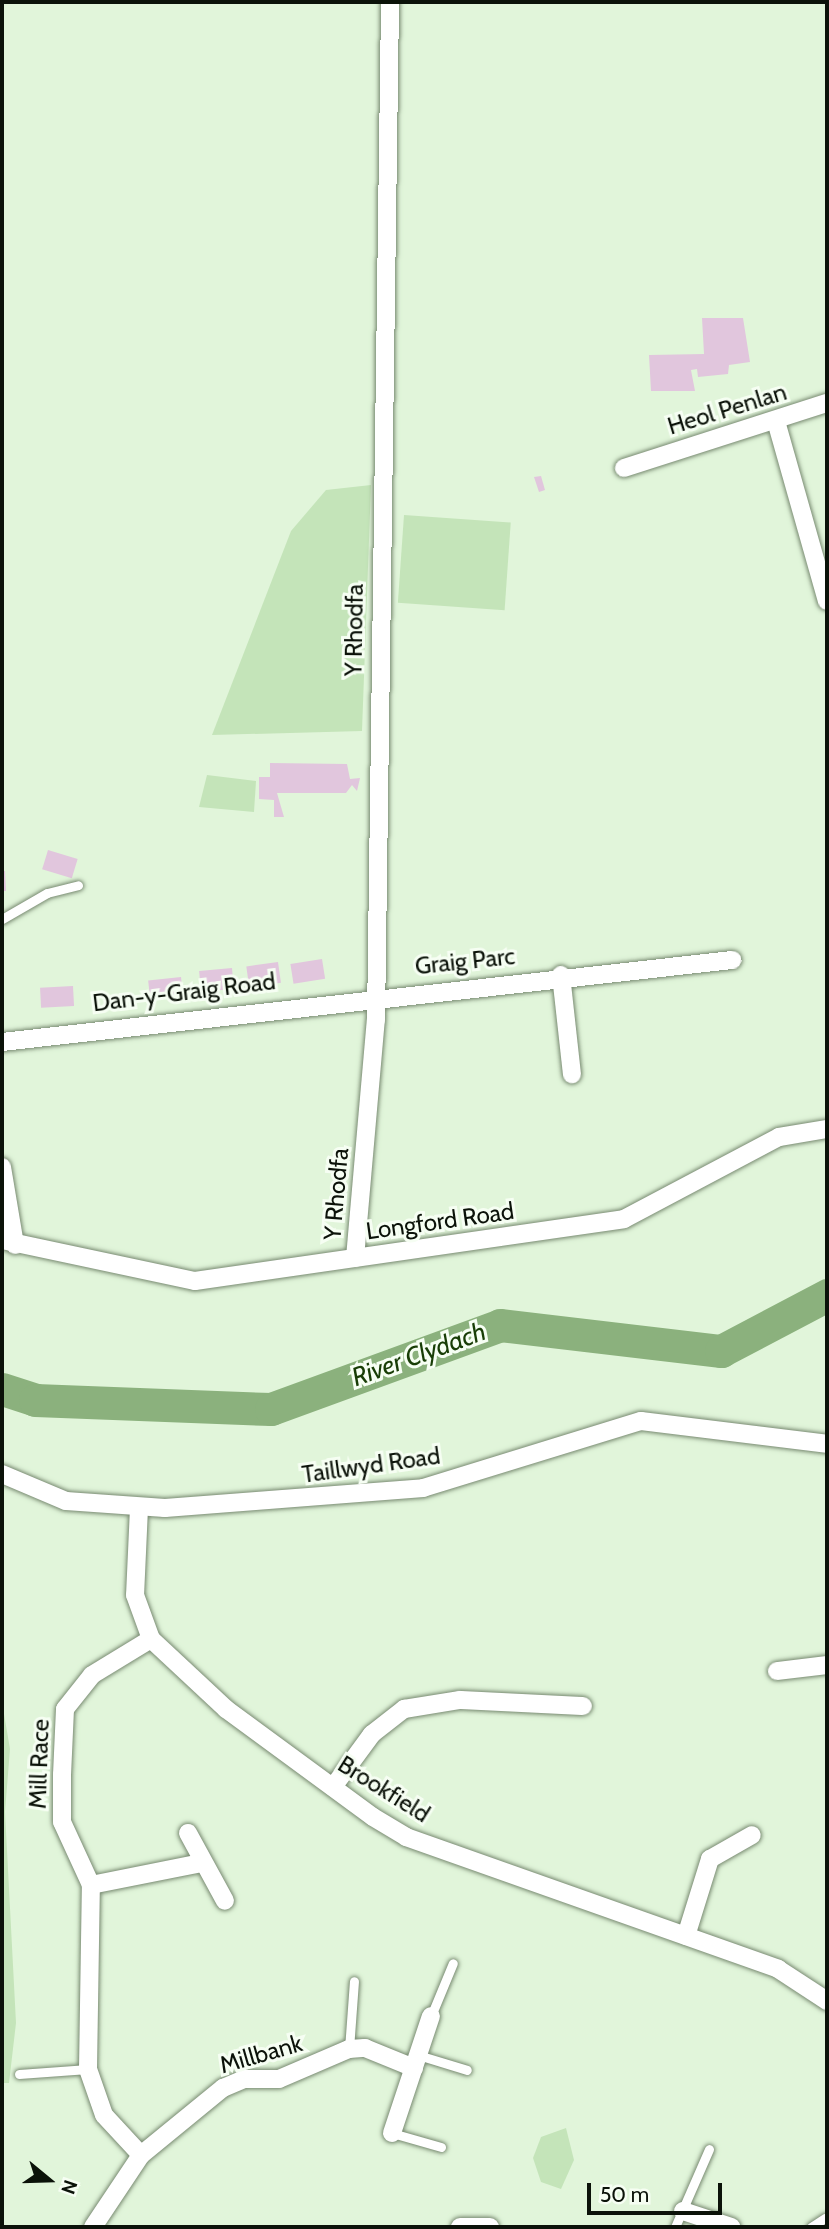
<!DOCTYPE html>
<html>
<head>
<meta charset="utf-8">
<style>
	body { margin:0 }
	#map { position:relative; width:829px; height:2229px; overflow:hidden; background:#e1f5da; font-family:Cabin,sans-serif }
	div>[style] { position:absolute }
	.green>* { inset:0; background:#c4e4b9; transform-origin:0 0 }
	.river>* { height:33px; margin:-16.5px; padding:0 16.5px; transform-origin:16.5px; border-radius:16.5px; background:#8bb17d }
	.building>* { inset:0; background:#e1c6dd; transform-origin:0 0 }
	.roads { filter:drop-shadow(0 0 2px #788a71) drop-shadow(0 0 2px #788a71) }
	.lane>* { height:9px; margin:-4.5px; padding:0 4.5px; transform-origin:4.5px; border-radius:4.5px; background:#fff }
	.street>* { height:18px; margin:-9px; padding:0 9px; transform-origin:9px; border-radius:9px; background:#fff }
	span { translate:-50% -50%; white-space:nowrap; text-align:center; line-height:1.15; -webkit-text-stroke:6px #f6fef3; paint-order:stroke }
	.street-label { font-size:24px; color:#0b1209 }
	.water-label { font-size:26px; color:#183d06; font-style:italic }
	.frame { position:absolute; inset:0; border:4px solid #0b1209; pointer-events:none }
	.north { position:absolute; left:14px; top:2145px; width:70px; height:70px; -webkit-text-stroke:5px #f6fef3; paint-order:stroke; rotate:109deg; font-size:19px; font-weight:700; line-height:28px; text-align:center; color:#0b1209 }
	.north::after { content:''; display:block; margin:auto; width:24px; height:32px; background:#0b1209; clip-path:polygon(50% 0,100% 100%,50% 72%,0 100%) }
	.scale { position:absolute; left:587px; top:2183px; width:135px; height:32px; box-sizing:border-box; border:4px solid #0b1209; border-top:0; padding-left:9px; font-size:21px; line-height:24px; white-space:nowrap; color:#0b1209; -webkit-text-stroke:5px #f6fef3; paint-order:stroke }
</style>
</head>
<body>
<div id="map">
	<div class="green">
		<div style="clip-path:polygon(371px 485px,362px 731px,212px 735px,291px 531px,326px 490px)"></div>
		<div style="left:404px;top:515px;width:107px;height:88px;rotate:4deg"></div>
		<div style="clip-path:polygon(207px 775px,256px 781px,254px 812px,199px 807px)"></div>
		<div style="clip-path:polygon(2px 1702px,10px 1749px,5px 1812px,16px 2023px,9px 2083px,2px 2083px)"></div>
		<div style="clip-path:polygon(566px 2128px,574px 2160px,561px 2189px,541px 2182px,533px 2158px,541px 2137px)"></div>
	</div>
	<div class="river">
		<div style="left:2px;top:1389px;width:35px;rotate:18deg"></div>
		<div style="left:35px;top:1400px;width:236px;rotate:2.2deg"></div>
		<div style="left:271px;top:1409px;width:244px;rotate:-20.1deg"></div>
		<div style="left:500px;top:1325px;width:223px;rotate:6.7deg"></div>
		<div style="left:721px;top:1351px;width:120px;rotate:-27.8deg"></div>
	</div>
	<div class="building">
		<div style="clip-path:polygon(702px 318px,743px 318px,750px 362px,729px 365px,728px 374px,698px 377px,697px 369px,691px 370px,695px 391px,651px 391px,649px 355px,704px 354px)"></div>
		<div style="clip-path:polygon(541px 476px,545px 490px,539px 492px,534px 477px)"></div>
		<div style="clip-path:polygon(270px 763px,347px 764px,350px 779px,360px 778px,357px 791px,352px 785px,346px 793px,277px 793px,284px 817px,274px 817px,274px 800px,259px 799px,259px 777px,270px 777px)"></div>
		<div style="left:48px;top:850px;width:31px;height:20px;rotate:17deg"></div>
		<div style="clip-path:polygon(2px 871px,5px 871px,6px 891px,2px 891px)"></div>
		<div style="left:322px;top:959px;width:20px;height:32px;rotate:81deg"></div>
		<div style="left:278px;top:962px;width:21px;height:32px;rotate:82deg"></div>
		<div style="left:232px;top:968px;width:21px;height:33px;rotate:85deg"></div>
		<div style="left:181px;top:977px;width:20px;height:33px;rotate:84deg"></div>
		<div style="left:73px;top:986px;width:20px;height:33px;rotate:87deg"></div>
	</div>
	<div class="roads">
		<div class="lane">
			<div style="left:2px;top:919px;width:52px;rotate:-30deg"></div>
			<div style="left:47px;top:893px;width:32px;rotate:-14deg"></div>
			<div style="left:431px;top:2016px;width:57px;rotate:-67.5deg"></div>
			<div style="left:349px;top:2049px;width:68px;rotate:-85.8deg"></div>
			<div style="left:418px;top:2055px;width:51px;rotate:17deg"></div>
			<div style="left:19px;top:2074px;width:69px;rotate:-4.1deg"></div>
			<div style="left:392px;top:2133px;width:51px;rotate:15.9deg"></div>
			<div style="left:675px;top:2227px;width:85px;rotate:-66.4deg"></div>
			<div style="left:811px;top:2227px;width:17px;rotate:-33deg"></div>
		</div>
		<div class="street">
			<div style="left:776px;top:421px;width:187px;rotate:74.2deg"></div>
			<div style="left:624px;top:468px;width:213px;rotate:-17.8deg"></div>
			<div style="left:561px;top:975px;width:100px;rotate:83.7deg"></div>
			<div style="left:2px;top:1042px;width:735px;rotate:-6.41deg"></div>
			<div style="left:2px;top:1167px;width:79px;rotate:80.5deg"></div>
			<div style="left:2px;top:1240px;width:197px;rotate:12deg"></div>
			<div style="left:195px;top:1281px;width:433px;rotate:-8.2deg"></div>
			<div style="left:624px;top:1219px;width:175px;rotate:-27.9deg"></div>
			<div style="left:779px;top:1137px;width:49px;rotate:-9.5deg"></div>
			<div style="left:355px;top:1258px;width:239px;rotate:-85deg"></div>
			<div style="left:376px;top:1020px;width:1018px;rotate:-89.21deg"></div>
			<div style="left:2px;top:1474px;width:69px;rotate:22.9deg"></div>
			<div style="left:66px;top:1501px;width:99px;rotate:4deg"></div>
			<div style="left:165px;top:1508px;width:259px;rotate:-4.4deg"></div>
			<div style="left:423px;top:1488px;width:228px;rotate:-17.1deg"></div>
			<div style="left:641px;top:1421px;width:187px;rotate:7deg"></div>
			<div style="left:139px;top:1508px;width:87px;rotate:92.6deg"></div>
			<div style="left:135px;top:1595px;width:47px;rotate:70deg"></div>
			<div style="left:151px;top:1639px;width:103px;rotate:43deg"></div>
			<div style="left:226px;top:1709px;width:182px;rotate:36.3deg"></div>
			<div style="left:373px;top:1817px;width:39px;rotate:31deg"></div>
			<div style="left:406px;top:1837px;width:395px;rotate:19.5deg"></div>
			<div style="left:778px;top:1969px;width:59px;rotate:33.1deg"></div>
			<div style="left:777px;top:1671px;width:50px;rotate:-6.8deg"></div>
			<div style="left:333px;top:1787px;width:66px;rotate:-53.7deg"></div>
			<div style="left:372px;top:1734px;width:41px;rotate:-38deg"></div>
			<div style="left:404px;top:1709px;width:57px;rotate:-9.1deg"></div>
			<div style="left:460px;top:1700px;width:123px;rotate:2.8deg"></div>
			<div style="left:188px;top:1833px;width:77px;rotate:61.4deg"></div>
			<div style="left:91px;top:1885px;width:112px;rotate:-11.3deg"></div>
			<div style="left:686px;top:1936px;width:81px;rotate:-72.7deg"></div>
			<div style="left:710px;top:1859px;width:48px;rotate:-29.7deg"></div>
			<div style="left:392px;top:2133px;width:123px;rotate:-71.6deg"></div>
			<div style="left:141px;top:2155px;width:54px;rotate:-132.8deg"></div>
			<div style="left:104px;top:2115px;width:49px;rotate:-109.2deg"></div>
			<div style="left:88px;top:2069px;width:184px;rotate:-89.1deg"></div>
			<div style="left:91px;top:1885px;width:69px;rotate:-114.7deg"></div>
			<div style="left:62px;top:1822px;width:47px;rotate:-90deg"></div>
			<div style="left:62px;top:1775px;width:66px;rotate:-87.4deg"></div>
			<div style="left:65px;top:1709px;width:43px;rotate:-51.5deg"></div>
			<div style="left:92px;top:1675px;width:69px;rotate:-31.4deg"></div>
			<div style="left:683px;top:2211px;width:51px;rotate:18.4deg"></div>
			<div style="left:93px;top:2227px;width:87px;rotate:-56.3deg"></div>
			<div style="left:141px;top:2155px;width:106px;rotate:-39.3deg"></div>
			<div style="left:223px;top:2088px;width:23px;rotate:-23deg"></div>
			<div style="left:244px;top:2079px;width:35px"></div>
			<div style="left:279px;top:2079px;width:76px;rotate:-23.2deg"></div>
			<div style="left:349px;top:2049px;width:16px;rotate:-4deg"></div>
			<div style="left:365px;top:2048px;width:53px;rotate:22.2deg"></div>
			<div style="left:460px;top:2227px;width:30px"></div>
		</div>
	</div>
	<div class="street-label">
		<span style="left:727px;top:409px;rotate:-17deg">Heol Penlan</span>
		<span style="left:354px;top:630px;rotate:-89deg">Y Rhodfa</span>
		<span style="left:465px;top:961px;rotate:-6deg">Graig Parc</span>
		<span style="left:184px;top:992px;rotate:-7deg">Dan-y-Graig Road</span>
		<span style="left:336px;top:1194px;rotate:-85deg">Y Rhodfa</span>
		<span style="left:440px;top:1221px;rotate:-8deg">Longford Road</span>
		<span style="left:371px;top:1465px;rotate:-8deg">Taillwyd Road</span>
		<span style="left:39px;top:1764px;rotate:-88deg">Mill Race</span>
		<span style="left:384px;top:1789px;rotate:32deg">Brookfield</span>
		<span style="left:261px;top:2054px;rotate:-16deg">Millbank</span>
	</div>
	<div class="water-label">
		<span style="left:419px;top:1355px;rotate:-20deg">River Clydach</span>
	</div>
	<div class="frame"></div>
	<div class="north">N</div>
	<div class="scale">50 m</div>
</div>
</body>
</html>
